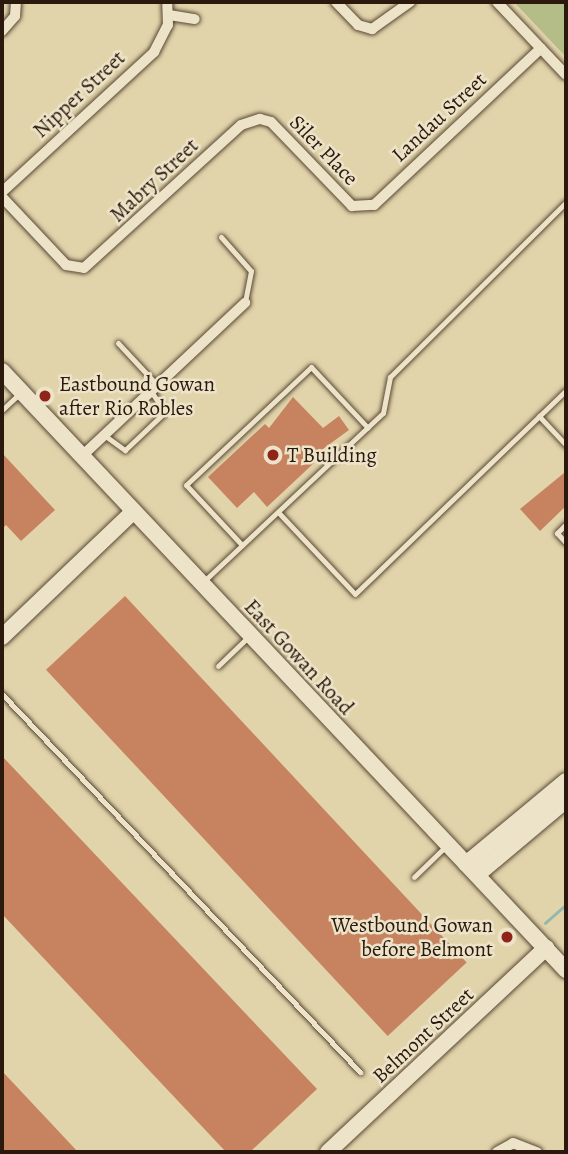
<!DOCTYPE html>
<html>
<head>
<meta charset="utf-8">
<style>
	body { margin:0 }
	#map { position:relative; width:568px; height:1154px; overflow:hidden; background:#e1d4ab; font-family:Alegreya,serif }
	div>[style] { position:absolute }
	.green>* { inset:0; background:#b4bc88 }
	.stream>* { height:2.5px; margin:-1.25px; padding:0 1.25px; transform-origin:1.25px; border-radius:1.25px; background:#94b8ad }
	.building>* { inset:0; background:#c7835f; transform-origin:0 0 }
	.roads { filter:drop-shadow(0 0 2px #594834) drop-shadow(0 0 2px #594834) }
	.lane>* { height:5px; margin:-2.5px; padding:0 2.5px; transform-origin:2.5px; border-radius:2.5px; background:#ece3c8 }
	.street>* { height:10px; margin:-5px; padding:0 5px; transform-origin:5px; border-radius:5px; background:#ece3c8 }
	.secondary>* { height:16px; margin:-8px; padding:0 8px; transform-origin:8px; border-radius:8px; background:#ece3c8 }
	.dots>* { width:19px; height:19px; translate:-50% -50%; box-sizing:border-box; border:4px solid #ece3c8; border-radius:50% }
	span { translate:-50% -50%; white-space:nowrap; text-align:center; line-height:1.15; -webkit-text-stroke:5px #ece3c8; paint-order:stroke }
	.street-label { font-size:21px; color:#2c190d }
	.poi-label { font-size:21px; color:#2c190d }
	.left { translate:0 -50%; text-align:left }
	.right { translate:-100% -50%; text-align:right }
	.frame { position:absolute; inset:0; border:4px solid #2c190d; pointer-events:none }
</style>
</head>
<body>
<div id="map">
	<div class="green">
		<div style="clip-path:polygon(514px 2px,566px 2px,566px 57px)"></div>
	</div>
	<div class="stream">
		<div style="left:545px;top:923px;width:28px;rotate:-41deg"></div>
	</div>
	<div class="building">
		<div style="clip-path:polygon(293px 397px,323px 428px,339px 416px,349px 430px,312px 457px,314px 463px,267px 507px,254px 492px,237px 508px,208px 477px,265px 424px,269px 428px)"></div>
		<div style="clip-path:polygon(2px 453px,55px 510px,21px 541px,6px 525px,2px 529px)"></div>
		<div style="clip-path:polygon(564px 473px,566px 506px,540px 531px,520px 509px)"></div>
		<div style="left:125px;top:596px;width:501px;height:108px;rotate:47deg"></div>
		<div style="clip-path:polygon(2px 756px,317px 1089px,250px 1152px,226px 1152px,2px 914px)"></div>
		<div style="clip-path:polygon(2px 1071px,78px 1152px,2px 1152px)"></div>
	</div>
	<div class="roads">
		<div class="lane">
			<div style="left:221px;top:237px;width:45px;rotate:48.6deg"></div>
			<div style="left:251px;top:271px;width:33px;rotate:101deg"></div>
			<div style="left:118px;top:343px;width:57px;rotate:47.1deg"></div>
			<div style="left:2px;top:410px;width:25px;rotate:-43deg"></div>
			<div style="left:539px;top:416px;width:40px;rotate:47deg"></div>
			<div style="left:104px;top:435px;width:26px;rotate:36deg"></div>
			<div style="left:125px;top:450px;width:55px;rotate:-43.5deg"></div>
			<div style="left:165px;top:412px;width:25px;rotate:-124deg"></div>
			<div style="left:278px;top:512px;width:112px;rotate:46.8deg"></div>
			<div style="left:355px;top:594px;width:293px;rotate:-44deg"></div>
			<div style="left:566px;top:524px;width:13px;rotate:135deg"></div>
			<div style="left:557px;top:533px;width:13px;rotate:48deg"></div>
			<div style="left:242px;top:545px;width:82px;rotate:-133deg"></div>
			<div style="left:186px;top:485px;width:172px;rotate:-43.3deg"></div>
			<div style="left:311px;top:367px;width:83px;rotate:46.9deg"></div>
			<div style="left:204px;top:581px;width:245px;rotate:-43.2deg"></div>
			<div style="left:383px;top:413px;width:37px;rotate:-79deg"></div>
			<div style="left:390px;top:377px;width:248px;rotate:-44.8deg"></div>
			<div style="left:218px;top:666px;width:42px;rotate:-44deg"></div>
			<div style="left:2px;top:694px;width:521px;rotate:46.56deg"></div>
			<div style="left:414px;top:877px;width:46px;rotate:-44.1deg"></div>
		</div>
		<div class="street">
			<div style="left:336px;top:2px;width:32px;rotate:46deg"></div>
			<div style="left:358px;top:25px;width:15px;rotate:16deg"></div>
			<div style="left:372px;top:29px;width:47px;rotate:-35.4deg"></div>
			<div style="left:497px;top:2px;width:100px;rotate:46.6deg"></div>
			<div style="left:169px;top:15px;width:26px;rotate:9deg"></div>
			<div style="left:2px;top:31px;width:20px;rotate:-49deg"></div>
			<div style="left:15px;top:16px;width:14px;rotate:-86deg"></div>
			<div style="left:2px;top:192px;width:207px;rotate:-42.6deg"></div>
			<div style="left:154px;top:52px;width:30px;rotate:-63deg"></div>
			<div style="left:168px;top:25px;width:23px;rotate:-92deg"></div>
			<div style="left:2px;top:197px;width:93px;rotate:46.7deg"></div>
			<div style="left:66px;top:265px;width:18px;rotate:9deg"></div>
			<div style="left:84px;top:268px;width:212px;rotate:-42.3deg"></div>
			<div style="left:241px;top:125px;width:20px;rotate:-18deg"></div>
			<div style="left:260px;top:119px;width:11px;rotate:15deg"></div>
			<div style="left:271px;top:122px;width:117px;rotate:46deg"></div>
			<div style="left:352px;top:206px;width:22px;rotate:-3deg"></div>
			<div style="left:374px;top:205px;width:229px;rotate:-43.2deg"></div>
			<div style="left:82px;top:456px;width:224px;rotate:-43.2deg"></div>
			<div style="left:497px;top:1152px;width:18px;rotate:-29deg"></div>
			<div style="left:513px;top:1143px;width:26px;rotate:21deg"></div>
		</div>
		<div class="secondary">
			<div style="left:2px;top:371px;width:823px;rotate:46.72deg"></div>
			<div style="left:2px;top:637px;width:181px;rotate:-43.7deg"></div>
			<div style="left:466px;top:864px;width:130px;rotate:-39.7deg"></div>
			<div style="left:477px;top:875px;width:116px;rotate:-40.1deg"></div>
			<div style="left:328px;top:1152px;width:299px;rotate:-43.1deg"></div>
		</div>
	</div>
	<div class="dots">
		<div style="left:45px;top:396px;background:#8f2418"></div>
		<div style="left:273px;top:455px;background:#8f2418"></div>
		<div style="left:507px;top:937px;background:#8f2418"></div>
	</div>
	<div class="street-label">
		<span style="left:79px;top:94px;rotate:-43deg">Nipper Street</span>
		<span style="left:439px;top:117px;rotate:-43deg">Landau Street</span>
		<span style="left:324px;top:150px;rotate:46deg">Siler Place</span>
		<span style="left:154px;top:180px;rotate:-43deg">Mabry Street</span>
		<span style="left:299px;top:657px;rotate:47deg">East Gowan Road</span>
		<span style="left:423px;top:1035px;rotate:-43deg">Belmont Street</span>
	</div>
	<div class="poi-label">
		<span class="left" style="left:59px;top:396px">Eastbound Gowan<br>after Rio Robles</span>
		<span class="left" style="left:287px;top:455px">T Building</span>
		<span class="right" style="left:493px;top:937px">Westbound Gowan<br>before Belmont</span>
	</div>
	<div class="frame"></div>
</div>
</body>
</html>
